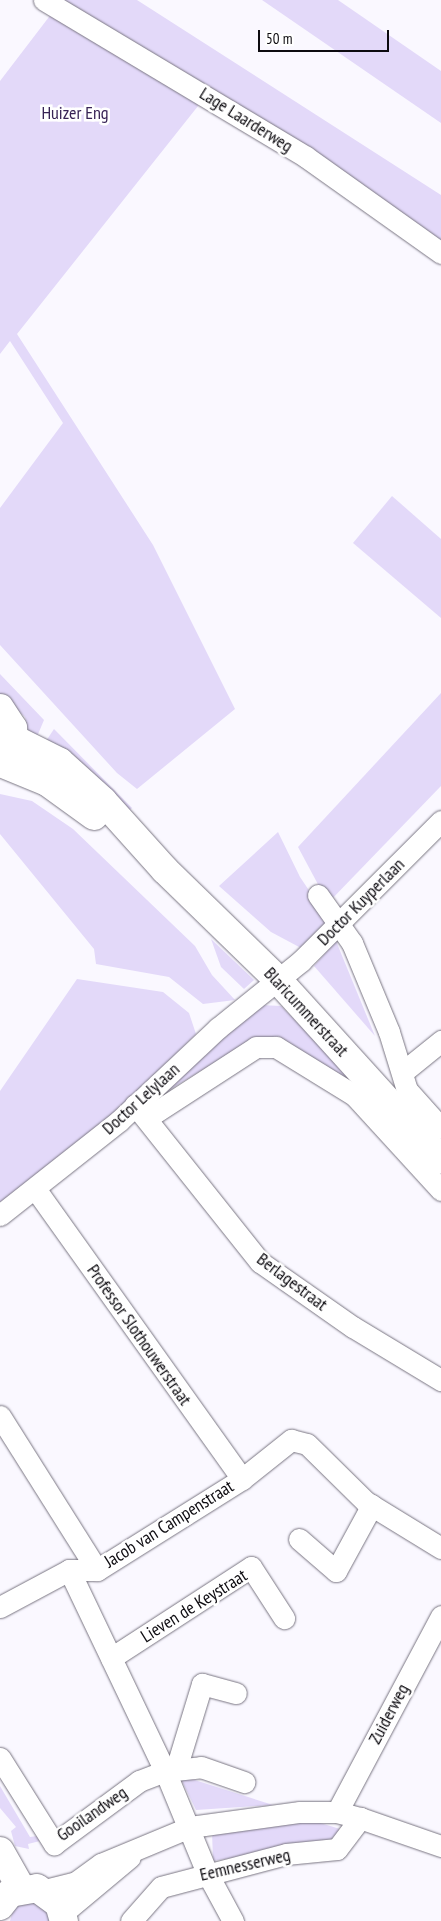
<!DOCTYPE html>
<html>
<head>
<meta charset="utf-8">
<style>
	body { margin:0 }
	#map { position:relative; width:441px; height:1921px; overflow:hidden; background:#faf8ff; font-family:"PT Sans Narrow",sans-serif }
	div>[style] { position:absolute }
	.green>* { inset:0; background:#e3d9f9 }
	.roads { filter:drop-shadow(0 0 1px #797582) drop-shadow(0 0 1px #797582) }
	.minor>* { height:21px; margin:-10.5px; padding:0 10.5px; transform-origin:10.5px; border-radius:10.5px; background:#fff }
	.secondary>* { height:28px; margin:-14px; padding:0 14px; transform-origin:14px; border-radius:14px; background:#fff }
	span { translate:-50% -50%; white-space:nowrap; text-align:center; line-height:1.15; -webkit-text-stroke:5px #fff; paint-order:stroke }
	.park-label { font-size:18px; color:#372355 }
	.street-label { font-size:18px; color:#0d0b10 }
	.scale { position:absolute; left:258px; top:30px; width:131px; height:22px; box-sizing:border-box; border:2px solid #0d0b10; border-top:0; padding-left:6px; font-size:15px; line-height:18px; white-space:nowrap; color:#0d0b10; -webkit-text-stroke:4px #fff; paint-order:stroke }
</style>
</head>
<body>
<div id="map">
	<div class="green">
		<div style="clip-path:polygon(63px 0,137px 0,441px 195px,441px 244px,208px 86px)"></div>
		<div style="clip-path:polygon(262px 0,338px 0,441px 71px,441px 123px)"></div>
		<div style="clip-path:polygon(52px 13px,202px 101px,17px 334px,153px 545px,235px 709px,137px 789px,117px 773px,0 645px,0 508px,63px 423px,10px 341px,0 354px,0 81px)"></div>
		<div style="clip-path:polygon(392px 496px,441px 539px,441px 618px,353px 543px)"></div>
		<div style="clip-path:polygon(0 674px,44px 720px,36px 739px,28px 731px,25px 717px,0 694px)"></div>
		<div style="clip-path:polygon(441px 693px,441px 786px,328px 903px,298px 847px)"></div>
		<div style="clip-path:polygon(54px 729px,132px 808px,125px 814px,44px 744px)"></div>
		<div style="clip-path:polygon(0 794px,32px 801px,73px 829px,195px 946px,212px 975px,235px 1000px,203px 1004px,169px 977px,96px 964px,94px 949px,0 834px)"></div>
		<div style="clip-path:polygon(278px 832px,300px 877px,329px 920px,301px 948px,271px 932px,219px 886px)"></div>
		<div style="clip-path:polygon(211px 939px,254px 980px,244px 989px,221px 967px)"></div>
		<div style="clip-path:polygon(336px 941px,375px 1036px,314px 966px)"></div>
		<div style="clip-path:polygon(77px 979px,163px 992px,189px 1013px,196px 1034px,129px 1100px,0 1208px,0 1091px)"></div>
		<div style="clip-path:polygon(260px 1005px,281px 1006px,374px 1100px,253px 1039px,156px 1098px)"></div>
		<div style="clip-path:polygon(179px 1775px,273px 1805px,196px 1810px)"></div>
		<div style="clip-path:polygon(0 1786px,30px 1837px,37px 1836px,40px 1841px,28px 1844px,29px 1849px,15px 1846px,11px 1831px,16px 1827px,0 1808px)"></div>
		<div style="clip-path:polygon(314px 1821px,340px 1829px,329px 1842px,213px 1861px,212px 1831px)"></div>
		<div style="clip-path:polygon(26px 1900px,45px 1905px,52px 1921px,10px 1921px,14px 1907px)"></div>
	</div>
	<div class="roads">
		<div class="minor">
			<div style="left:44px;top:0;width:305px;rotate:30.9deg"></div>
			<div style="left:306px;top:157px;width:166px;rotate:35.4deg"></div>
			<div style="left:318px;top:895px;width:59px;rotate:54.7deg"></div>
			<div style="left:352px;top:943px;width:96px;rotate:67.4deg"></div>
			<div style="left:389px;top:1032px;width:61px;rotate:72.8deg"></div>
			<div style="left:407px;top:1090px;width:51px;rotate:48.2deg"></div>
			<div style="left:404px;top:1071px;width:48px;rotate:-39deg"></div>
			<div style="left:135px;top:1105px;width:201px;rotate:51.5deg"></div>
			<div style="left:260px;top:1262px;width:113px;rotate:35deg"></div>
			<div style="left:353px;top:1327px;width:103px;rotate:31.1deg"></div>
			<div style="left:135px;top:1105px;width:22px;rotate:18deg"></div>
			<div style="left:156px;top:1112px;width:119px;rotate:-33deg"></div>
			<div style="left:256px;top:1047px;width:20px"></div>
			<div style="left:276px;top:1047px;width:92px;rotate:31.6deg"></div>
			<div style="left:354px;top:1095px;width:129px;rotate:47.5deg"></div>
			<div style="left:36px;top:1190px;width:355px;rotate:54.5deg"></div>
			<div style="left:0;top:1215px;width:152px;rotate:-38.3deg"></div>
			<div style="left:119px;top:1121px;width:136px;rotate:-43.2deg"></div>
			<div style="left:218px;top:1028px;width:107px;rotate:-38.9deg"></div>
			<div style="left:301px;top:961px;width:198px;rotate:-45deg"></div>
			<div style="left:0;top:1416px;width:182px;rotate:57.8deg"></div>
			<div style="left:299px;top:1539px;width:49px;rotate:40.9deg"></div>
			<div style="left:336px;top:1571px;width:75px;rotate:-61.4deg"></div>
			<div style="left:69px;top:1570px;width:223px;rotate:64.5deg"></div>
			<div style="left:165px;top:1771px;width:110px;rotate:67.6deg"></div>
			<div style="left:207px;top:1873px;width:55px;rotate:61.6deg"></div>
			<div style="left:0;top:1607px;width:78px;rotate:-28.2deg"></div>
			<div style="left:69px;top:1570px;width:28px"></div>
			<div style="left:97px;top:1570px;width:171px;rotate:-32.1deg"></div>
			<div style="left:242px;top:1479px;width:63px;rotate:-38.5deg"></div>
			<div style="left:291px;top:1440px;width:16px;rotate:14deg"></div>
			<div style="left:307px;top:1444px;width:83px;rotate:44.5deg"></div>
			<div style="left:366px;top:1502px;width:88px;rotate:31.5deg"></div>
			<div style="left:111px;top:1658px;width:167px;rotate:-33deg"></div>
			<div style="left:251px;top:1567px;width:61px;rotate:57.1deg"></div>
			<div style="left:0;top:1758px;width:102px;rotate:57.9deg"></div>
			<div style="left:54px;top:1844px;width:106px;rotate:-36.5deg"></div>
			<div style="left:139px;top:1781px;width:28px;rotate:-21deg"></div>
			<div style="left:165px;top:1771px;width:36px;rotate:-6deg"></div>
			<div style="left:201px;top:1767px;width:46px;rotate:19.2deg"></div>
			<div style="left:176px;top:1769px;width:89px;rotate:-73deg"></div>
			<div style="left:202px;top:1684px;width:35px;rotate:15deg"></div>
			<div style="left:337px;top:1812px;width:222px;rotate:-62deg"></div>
			<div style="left:45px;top:1890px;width:32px;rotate:-14deg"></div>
			<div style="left:76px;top:1882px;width:31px;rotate:-36deg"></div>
			<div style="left:101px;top:1864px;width:96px;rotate:-22.6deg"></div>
			<div style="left:190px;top:1827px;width:111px;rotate:-7.8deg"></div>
			<div style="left:300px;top:1812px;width:37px"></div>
			<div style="left:337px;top:1812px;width:24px;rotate:15deg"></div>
			<div style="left:360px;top:1818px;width:86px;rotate:19.1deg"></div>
			<div style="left:63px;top:1913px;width:87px;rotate:-39.9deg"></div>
			<div style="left:131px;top:1921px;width:45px;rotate:-48.6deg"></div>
			<div style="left:161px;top:1887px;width:129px;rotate:-14.8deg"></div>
			<div style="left:286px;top:1854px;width:51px;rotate:-5.6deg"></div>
			<div style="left:337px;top:1849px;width:39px;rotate:-53deg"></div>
		</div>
		<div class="secondary">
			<div style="left:0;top:708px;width:24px;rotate:57deg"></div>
			<div style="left:13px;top:728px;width:11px;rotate:85deg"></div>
			<div style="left:14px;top:739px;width:18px;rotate:109deg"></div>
			<div style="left:14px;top:739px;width:51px;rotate:26.6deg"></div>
			<div style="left:60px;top:762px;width:58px;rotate:42.2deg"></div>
			<div style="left:103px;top:801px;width:93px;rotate:48.1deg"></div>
			<div style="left:165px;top:870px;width:156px;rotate:44.2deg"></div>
			<div style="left:277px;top:979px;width:244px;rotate:47.8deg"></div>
			<div style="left:1px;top:763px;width:50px;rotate:22.4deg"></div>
			<div style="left:47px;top:782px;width:58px;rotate:35.9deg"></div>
			<div style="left:0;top:1851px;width:43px;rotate:60.4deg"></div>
			<div style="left:0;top:1906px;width:16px;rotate:-52deg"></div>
			<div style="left:10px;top:1893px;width:27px;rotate:-10deg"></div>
			<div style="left:37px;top:1888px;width:27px;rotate:36deg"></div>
			<div style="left:59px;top:1904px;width:18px;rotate:74deg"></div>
		</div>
	</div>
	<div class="park-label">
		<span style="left:75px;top:113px">Huizer Eng</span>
	</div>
	<div class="street-label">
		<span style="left:246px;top:120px;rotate:32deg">Lage Laarderweg</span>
		<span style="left:361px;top:902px;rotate:-45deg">Doctor Kuyperlaan</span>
		<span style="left:306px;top:1012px;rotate:47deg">Blaricummerstraat</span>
		<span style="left:141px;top:1099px;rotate:-42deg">Doctor Lelylaan</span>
		<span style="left:292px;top:1282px;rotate:37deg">Berlagestraat</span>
		<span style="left:139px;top:1335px;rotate:55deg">Professor Slothouwerstraat</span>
		<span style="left:169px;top:1524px;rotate:-32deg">Jacob van Campenstraat</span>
		<span style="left:194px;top:1606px;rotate:-32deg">Lieven de Keystraat</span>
		<span style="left:389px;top:1714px;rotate:-62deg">Zuiderweg</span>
		<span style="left:92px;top:1814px;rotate:-35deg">Gooilandweg</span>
		<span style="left:245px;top:1865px;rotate:-13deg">Eemnesserweg</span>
	</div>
	<div class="scale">50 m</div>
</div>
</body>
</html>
